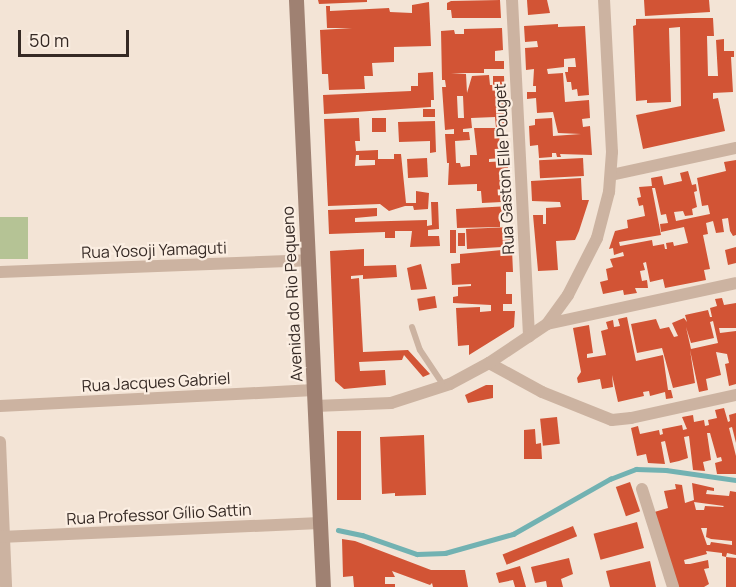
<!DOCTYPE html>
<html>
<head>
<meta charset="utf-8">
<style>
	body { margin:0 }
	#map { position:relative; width:736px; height:587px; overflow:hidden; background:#f3e4d6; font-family:Manrope,sans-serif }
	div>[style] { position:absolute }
	.green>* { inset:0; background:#b5c395; transform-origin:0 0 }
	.stream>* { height:4.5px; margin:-2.25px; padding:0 2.25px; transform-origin:2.25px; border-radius:2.25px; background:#72b2b2 }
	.building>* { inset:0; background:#d25435; transform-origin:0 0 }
	.service>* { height:6px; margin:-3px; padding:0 3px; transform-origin:3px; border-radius:3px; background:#ccb3a1 }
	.minor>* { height:12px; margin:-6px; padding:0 6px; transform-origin:6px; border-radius:6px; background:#ccb3a1 }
	.secondary>* { height:15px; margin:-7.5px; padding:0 7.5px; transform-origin:7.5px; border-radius:7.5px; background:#9f8172 }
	span { translate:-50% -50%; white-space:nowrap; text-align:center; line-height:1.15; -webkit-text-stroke:4.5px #fbeee2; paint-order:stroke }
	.street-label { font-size:16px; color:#352924 }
	.scale { position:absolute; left:18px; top:30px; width:111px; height:27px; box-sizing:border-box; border:3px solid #352924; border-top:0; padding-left:8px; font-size:18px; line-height:21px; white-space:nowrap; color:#352924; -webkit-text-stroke:4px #fbeee2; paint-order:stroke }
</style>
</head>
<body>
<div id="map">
	<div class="green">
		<div style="left:0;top:217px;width:28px;height:42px"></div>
	</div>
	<div class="stream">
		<div style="left:338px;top:530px;width:25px;rotate:12deg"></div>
		<div style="left:362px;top:535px;width:58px;rotate:19.1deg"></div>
		<div style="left:417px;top:554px;width:28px;rotate:-2deg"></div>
		<div style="left:445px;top:553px;width:71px;rotate:-15.6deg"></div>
		<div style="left:513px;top:534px;width:112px;rotate:-29.6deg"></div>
		<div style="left:610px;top:479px;width:28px;rotate:-21deg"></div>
		<div style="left:636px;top:469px;width:30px;rotate:2deg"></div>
		<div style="left:666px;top:470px;width:71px;rotate:8.1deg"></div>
	</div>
	<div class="building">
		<div style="clip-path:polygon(318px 0,367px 0,367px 2px,319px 4px)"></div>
		<div style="clip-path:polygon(500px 0,501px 18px,452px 18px,451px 10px,447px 10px,447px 3px,451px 1px)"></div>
		<div style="clip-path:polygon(527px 0,547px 0,550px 13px,528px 15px)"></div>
		<div style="clip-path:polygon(644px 0,709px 0,710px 12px,645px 16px)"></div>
		<div style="clip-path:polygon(429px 2px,431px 46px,394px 47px,394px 62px,372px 63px,373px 76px,364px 76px,365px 89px,329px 90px,328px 74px,322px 74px,320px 30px,352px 28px,327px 28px,326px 6px,330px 6px,330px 11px,389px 8px,390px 12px,412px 13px,412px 5px)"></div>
		<div style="clip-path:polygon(687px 18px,713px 18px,714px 36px,707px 36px,708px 76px,718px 76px,716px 40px,724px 39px,724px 51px,734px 51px,734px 57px,731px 57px,733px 92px,713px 93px,713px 99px,718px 98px,725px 131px,643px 149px,636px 115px,681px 106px,680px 27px,669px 28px,671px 102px,647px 103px,647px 100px,636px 101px,633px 26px,636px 25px,636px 19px)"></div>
		<div style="clip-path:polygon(558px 24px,558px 27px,585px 26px,589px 95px,578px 96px,577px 89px,572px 90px,571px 82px,567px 82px,565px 72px,568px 72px,568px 67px,576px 67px,575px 58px,564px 59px,564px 67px,547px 69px,548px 74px,563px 73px,565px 102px,589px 100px,590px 118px,582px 119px,583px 127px,590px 126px,592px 155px,560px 154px,561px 157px,557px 157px,556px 153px,552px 153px,552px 157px,539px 158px,538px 145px,530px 146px,529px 126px,535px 125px,535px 119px,552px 118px,553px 136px,581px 134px,558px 133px,553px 112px,537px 113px,536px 98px,527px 99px,527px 92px,536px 92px,536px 86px,533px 86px,534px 69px,526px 70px,525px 48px,538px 47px,537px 41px,525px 42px,524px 26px)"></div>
		<div style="clip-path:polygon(evenodd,502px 28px,503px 50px,495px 51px,495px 61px,504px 61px,504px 69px,484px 69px,484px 73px,451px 73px,466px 74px,467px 93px,472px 76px,489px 75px,490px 85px,493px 85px,493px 76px,504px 76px,506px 127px,499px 127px,500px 158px,489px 159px,489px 162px,508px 161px,508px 169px,502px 170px,502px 202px,482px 203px,481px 191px,477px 191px,477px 184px,448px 185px,449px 163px,447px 163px,445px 134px,454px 134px,454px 129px,445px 130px,442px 87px,446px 87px,445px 80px,442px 80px,441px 31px,454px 30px,455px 34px,464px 34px,464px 29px,502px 28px,457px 96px,463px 96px,464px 118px,458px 118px,457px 96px,502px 28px,495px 117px,496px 128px,474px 128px,477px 155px,470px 155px,470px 175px,470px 166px,461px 167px,460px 163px,456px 163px,455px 141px,470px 140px,469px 132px,463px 132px,463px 129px,472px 128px,471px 118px,495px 117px)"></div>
		<div style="clip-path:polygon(433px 72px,434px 100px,431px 100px,431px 107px,324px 114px,323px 95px,411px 91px,411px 86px,418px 86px,418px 73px)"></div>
		<div style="left:435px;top:109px;width:8px;height:12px;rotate:90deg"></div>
		<div style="clip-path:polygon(evenodd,359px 118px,360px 141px,355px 141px,356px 151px,378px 150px,378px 159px,394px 159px,394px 154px,401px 154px,406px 203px,416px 203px,416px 191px,429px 193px,428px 209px,414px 210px,413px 206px,405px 206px,389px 211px,380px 204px,328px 206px,324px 119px,359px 118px,356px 155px,359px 155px,359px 160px,375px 160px,375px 165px,355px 166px,356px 155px)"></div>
		<div style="left:386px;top:118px;width:14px;height:14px;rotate:90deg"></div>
		<div style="clip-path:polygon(435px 121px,436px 152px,430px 153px,430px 141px,399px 142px,398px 122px)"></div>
		<div style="left:427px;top:158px;width:19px;height:20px;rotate:87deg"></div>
		<div style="left:583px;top:158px;width:18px;height:44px;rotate:87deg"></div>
		<div style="clip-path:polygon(evenodd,736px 160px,736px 235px,733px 236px,730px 231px,728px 218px,722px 219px,724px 232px,716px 233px,713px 221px,706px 223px,708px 234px,703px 235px,710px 269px,704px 270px,706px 280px,665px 288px,663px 279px,650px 282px,646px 262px,643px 263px,645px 270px,640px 271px,642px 281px,647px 280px,648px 288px,635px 288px,637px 293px,624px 295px,623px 290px,603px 294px,600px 282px,608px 280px,606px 269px,613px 267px,610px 259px,624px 256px,623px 252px,614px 255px,613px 248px,609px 249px,615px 231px,628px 228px,627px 220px,645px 216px,643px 205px,639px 206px,637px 198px,641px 197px,639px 187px,652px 186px,651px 178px,662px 176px,664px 185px,682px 181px,680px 173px,688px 171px,692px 185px,696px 184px,697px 191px,694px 192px,697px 207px,692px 209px,693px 215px,685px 216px,683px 211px,674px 212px,676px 221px,710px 214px,708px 205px,702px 206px,697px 178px,726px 171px,724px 162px,736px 160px,652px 188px,655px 188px,661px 215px,666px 214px,668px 223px,660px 224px,661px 232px,684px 227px,688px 243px,674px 246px,673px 242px,666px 243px,667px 249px,665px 249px,664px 244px,653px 246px,652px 240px,620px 246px,619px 242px,661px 235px,652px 188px)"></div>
		<div style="clip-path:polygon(581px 178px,582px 200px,589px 200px,579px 231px,575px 240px,556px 241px,558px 270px,538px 271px,533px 215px,543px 215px,543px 224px,546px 224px,546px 208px,561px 207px,560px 202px,532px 201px,531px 181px)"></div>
		<div style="clip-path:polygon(431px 202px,438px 202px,439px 229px,428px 230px,428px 236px,439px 236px,440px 246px,410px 247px,412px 231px,395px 231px,395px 238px,385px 238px,385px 232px,329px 234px,328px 210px,377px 208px,377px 216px,355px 218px,355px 222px,427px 220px,427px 226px,432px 225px)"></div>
		<div style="clip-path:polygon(510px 206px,510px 216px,500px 217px,500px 227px,457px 228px,456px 209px)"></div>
		<div style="clip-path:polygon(511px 227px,513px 272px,506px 272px,506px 294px,512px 294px,512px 304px,503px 304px,503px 311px,515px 311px,514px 327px,469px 355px,469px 345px,458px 346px,456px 308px,480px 307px,480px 312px,491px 311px,491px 305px,453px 303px,453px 297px,458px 296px,458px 287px,471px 286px,471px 284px,452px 285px,451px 264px,460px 263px,460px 254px,502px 250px,502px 247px,467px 249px,466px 229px)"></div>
		<div style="left:450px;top:230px;width:6px;height:23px"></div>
		<div style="left:458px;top:233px;width:7px;height:13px"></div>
		<div style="clip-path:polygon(736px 247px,736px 263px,728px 265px,725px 250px)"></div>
		<div style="clip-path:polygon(364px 249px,364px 266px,396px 265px,397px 277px,363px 279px,363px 275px,351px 276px,351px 279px,359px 278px,363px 352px,408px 350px,430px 374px,423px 377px,404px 355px,402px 360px,359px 362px,360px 371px,385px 370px,386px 385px,344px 389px,335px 381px,330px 251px)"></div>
		<div style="clip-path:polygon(421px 264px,427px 289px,411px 290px,407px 268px)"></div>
		<div style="left:435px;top:296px;width:12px;height:18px;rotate:81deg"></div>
		<div style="clip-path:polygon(evenodd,722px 298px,724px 305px,736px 303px,736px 328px,719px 328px,720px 333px,736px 331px,736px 384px,729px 386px,725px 364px,729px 363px,727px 354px,716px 352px,721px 375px,706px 379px,708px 390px,699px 392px,690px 350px,695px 383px,673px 388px,662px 348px,637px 353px,631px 324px,656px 319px,660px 329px,669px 327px,674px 337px,678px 336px,672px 323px,684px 318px,687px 322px,685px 315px,708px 310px,710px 317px,712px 317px,710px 308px,717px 306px,715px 299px,722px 298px,713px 321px,718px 343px,691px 349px,686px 327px,691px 343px,714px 338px,710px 322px,713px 321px)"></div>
		<div style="clip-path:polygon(627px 317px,636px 361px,663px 355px,668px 390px,671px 390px,673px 398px,666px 399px,665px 392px,650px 396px,649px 391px,643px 392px,644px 396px,618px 402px,612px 375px,613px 387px,602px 389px,600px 379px,578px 383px,577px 378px,581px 372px,573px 328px,589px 325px,593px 353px,587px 354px,587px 358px,606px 355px,601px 331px,608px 329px,606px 322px,613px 320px,614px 327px,620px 326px,618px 319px)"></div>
		<div style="clip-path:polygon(486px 385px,493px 385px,493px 398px,468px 403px,465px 395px)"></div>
		<div style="clip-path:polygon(724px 408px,728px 422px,730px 421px,729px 415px,736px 413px,736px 443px,732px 427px,729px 428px,736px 456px,736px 474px,717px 474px,715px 463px,722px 461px,721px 457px,717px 458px,710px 433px,707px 433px,711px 460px,703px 462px,705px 471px,693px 470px,689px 436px,684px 437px,688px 458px,679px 461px,670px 463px,665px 441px,661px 442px,665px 464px,648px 463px,646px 454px,637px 456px,631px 428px,638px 426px,640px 434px,659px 430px,660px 435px,663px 434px,662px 429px,682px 425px,683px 430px,687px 429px,682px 417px,693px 415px,694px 422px,704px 420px,705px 426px,709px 425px,708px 420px,717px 418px,715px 410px)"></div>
		<div style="left:557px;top:417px;width:27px;height:17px;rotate:84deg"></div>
		<div style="clip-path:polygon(535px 429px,536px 444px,541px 443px,542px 459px,524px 459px,524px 430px)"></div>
		<div style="left:337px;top:431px;width:24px;height:69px"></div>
		<div style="clip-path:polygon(424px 435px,426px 495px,395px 496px,395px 493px,382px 494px,380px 437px)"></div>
		<div style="left:630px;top:482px;width:31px;height:15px;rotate:71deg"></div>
		<div style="clip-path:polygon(evenodd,692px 483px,714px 488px,714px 491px,707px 490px,706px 494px,729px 496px,730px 491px,736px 492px,736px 555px,727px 553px,726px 557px,736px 558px,736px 587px,726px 587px,726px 557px,722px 556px,722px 553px,706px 551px,707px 554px,684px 560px,685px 564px,690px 564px,708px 560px,709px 568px,704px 569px,709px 584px,704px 587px,678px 587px,651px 513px,668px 508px,664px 491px,676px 489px,675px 484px,682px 485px,685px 503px,694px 500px,692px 483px,694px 502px,724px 506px,723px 507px,705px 506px,704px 510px,696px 510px,694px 502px,692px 483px,701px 528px,707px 528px,706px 537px,711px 539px,732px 541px,732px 545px,711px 542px,710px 545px,707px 545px,701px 528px)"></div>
		<div style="left:637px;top:522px;width:27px;height:45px;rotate:75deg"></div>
		<div style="left:573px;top:526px;width:11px;height:76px;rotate:68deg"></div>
		<div style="clip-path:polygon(342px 539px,355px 541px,431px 570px,465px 570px,468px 587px,433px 587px,432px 583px,430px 585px,392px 571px,395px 577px,385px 577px,385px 584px,395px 584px,395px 587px,354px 587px,353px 576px,343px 577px)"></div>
		<div style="clip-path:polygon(569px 558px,573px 574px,561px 579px,563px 587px,547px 587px,546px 581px,535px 583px,531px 567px)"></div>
		<div style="clip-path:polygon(650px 561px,656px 587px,610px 587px,606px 571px)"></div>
		<div style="clip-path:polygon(520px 566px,526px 587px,515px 587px,513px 580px,499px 583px,496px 573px)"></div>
	</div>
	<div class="service">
		<div style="left:412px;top:327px;width:24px;rotate:71deg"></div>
		<div style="left:420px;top:350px;width:43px;rotate:56.3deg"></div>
	</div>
	<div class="minor">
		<div style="left:512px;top:0;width:337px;rotate:87.1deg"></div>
		<div style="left:611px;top:175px;width:128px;rotate:-12.2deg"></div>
		<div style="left:0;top:272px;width:308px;rotate:-2.2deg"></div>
		<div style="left:547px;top:324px;width:193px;rotate:-12.2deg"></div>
		<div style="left:489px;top:363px;width:60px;rotate:28.7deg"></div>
		<div style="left:542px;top:392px;width:75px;rotate:21.8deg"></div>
		<div style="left:612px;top:420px;width:19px;rotate:-6deg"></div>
		<div style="left:631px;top:418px;width:107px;rotate:-12.4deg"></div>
		<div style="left:0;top:406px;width:314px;rotate:-2.9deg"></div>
		<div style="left:315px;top:406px;width:76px;rotate:-2.3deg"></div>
		<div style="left:391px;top:403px;width:62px;rotate:-17.9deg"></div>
		<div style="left:450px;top:384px;width:44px;rotate:-28.3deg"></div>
		<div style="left:489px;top:363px;width:70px;rotate:-33.9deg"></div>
		<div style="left:547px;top:324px;width:36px;rotate:-54deg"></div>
		<div style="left:568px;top:295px;width:64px;rotate:-63deg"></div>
		<div style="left:597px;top:238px;width:48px;rotate:-75.4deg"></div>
		<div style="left:609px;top:192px;width:40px;rotate:-85.7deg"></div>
		<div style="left:612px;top:152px;width:152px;rotate:-93deg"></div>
		<div style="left:0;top:442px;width:145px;rotate:87.6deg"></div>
		<div style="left:642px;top:489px;width:103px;rotate:72.4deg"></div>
		<div style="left:0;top:537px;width:320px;rotate:-2.5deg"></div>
	</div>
	<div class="secondary">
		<div style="left:296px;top:0;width:588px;rotate:87.37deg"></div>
	</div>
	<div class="street-label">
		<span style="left:504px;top:169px;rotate:-93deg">Rua Gaston Elle Pouget</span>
		<span style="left:154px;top:250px;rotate:-2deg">Rua Yosoji Yamaguti</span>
		<span style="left:292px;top:294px;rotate:-93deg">Avenida do Rio Pequeno</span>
		<span style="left:156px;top:382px;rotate:-3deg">Rua Jacques Gabriel</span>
		<span style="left:159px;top:514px;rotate:-3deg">Rua Professor Gílio Sattin</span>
	</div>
	<div class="scale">50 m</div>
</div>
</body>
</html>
